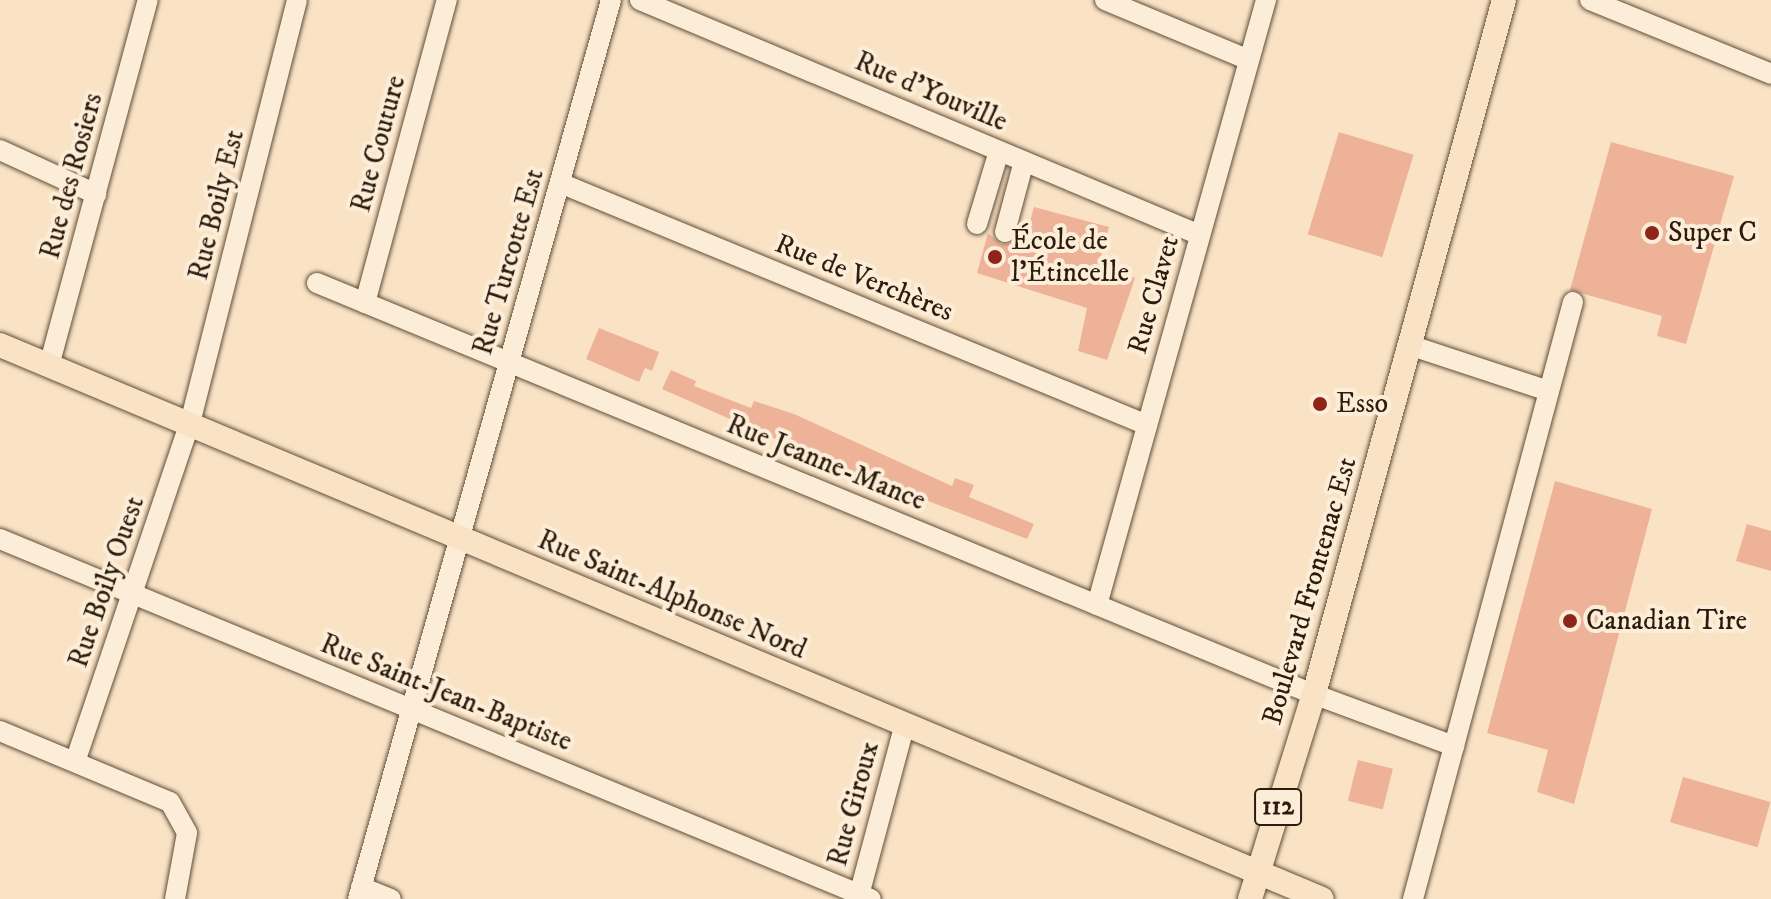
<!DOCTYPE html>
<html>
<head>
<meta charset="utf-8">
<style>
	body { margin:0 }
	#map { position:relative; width:1771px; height:899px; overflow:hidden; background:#fae3c4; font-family:"IM FELL DW Pica",serif }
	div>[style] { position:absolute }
	.building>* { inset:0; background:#eeb299; transform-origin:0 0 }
	.roads { filter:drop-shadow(0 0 2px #604e3a) drop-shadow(0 0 2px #604e3a) }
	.minor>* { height:20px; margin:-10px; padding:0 10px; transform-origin:10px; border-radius:10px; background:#fcedd9 }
	.major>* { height:24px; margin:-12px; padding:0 12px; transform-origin:12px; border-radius:12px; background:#fae3c4 }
	.dots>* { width:22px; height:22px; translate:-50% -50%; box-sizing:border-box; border:4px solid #fcedd9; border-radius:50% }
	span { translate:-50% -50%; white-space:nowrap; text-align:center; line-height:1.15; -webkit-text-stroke:8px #fcedd9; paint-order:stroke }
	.shield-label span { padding:2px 6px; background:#fcedd9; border:2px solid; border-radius:6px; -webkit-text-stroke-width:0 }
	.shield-label { font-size:26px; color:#2d1c0c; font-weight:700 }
	.street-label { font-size:28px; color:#2d1c0c }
	.poi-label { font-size:28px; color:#2d1c0c }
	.left { translate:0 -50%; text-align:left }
</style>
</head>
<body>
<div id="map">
	<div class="building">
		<div style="left:1339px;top:132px;width:78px;height:107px;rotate:17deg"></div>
		<div style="clip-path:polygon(1611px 142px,1734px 176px,1686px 344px,1657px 336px,1662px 316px,1570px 290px)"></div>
		<div style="clip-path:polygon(1034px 207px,1109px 227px,1099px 263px,1135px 278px,1107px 360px,1078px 351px,1087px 308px,977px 273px,988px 233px,1001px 244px,1024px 243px)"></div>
		<div style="clip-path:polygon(599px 328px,659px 352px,652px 371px,645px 368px,639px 382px,586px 359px)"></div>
		<div style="clip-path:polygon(671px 370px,696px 381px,694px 386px,751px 408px,754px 401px,794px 414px,952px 486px,955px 478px,974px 485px,969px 497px,1034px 524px,1027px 539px,837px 466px,662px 389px)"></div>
		<div style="clip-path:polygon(1555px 481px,1652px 509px,1574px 804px,1537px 792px,1548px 750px,1487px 733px)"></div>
		<div style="clip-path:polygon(1747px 524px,1771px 531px,1771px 571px,1736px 561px)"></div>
		<div style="left:1358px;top:760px;width:36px;height:42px;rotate:14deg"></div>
		<div style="left:1683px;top:777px;width:91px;height:47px;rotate:16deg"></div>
	</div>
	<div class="roads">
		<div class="minor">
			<div style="left:640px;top:0;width:607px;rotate:22.77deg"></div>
			<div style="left:1105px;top:0;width:156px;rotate:22.6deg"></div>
			<div style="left:1590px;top:0;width:196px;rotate:22.2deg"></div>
			<div style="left:0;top:150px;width:106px;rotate:24.6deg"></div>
			<div style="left:560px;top:183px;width:635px;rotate:22.4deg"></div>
			<div style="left:977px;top:224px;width:76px;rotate:-73.2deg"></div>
			<div style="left:1005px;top:232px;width:73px;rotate:-75deg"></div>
			<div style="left:317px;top:283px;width:1072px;rotate:22.43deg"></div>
			<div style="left:1308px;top:692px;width:156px;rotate:20.3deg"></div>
			<div style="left:365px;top:303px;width:314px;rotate:-74.9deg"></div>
			<div style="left:1409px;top:345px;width:147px;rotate:18.2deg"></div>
			<div style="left:49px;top:366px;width:379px;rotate:-74.9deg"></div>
			<div style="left:0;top:539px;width:942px;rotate:22.46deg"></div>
			<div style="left:1097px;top:605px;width:628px;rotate:-74.39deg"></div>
			<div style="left:0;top:731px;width:184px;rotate:22.7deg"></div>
			<div style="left:170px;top:802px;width:35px;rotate:61deg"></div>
			<div style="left:187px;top:833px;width:67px;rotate:100.3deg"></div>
			<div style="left:76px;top:759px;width:355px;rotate:-71.3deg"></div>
			<div style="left:190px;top:423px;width:436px;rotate:-75.8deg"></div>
			<div style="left:361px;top:887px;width:32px;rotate:22deg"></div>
			<div style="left:358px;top:899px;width:934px;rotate:-74.28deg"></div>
			<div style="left:858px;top:899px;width:181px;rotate:-75deg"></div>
			<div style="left:1413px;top:899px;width:618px;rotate:-75deg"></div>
		</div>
		<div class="major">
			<div style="left:0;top:345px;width:1433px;rotate:22.74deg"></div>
			<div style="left:1250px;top:899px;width:215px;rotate:-72.7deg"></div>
			<div style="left:1314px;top:694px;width:720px;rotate:-74.69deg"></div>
		</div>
	</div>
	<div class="dots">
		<div style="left:1652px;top:233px;background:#8f2418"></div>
		<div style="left:995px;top:257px;background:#8f2418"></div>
		<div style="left:1320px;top:404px;background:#8f2418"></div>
		<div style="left:1570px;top:621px;background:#8f2418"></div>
	</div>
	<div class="shield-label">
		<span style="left:1278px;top:807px">112</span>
	</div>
	<div class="street-label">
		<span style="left:931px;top:92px;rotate:23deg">Rue d'Youville</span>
		<span style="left:379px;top:144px;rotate:-75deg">Rue Couture</span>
		<span style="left:72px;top:176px;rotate:-75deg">Rue des Rosiers</span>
		<span style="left:217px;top:205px;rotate:-76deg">Rue Boily Est</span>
		<span style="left:509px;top:262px;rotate:-74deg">Rue Turcotte Est</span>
		<span style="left:864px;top:278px;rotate:22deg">Rue de Verchères</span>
		<span style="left:1154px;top:295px;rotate:-74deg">Rue Clavet</span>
		<span style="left:826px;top:463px;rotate:22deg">Rue Jeanne-Mance</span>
		<span style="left:107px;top:582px;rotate:-71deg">Rue Boily Ouest</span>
		<span style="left:1310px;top:591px;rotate:-74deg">Boulevard Frontenac Est</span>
		<span style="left:672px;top:595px;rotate:23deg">Rue Saint-Alphonse Nord</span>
		<span style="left:446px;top:693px;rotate:22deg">Rue Saint-Jean-Baptiste</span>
		<span style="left:854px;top:804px;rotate:-75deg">Rue Giroux</span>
	</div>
	<div class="poi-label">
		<span class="left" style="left:1668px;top:233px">Super C</span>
		<span class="left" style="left:1011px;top:257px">École de<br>l'Étincelle</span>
		<span class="left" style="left:1336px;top:404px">Esso</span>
		<span class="left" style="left:1586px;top:621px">Canadian Tire</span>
	</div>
</div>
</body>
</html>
